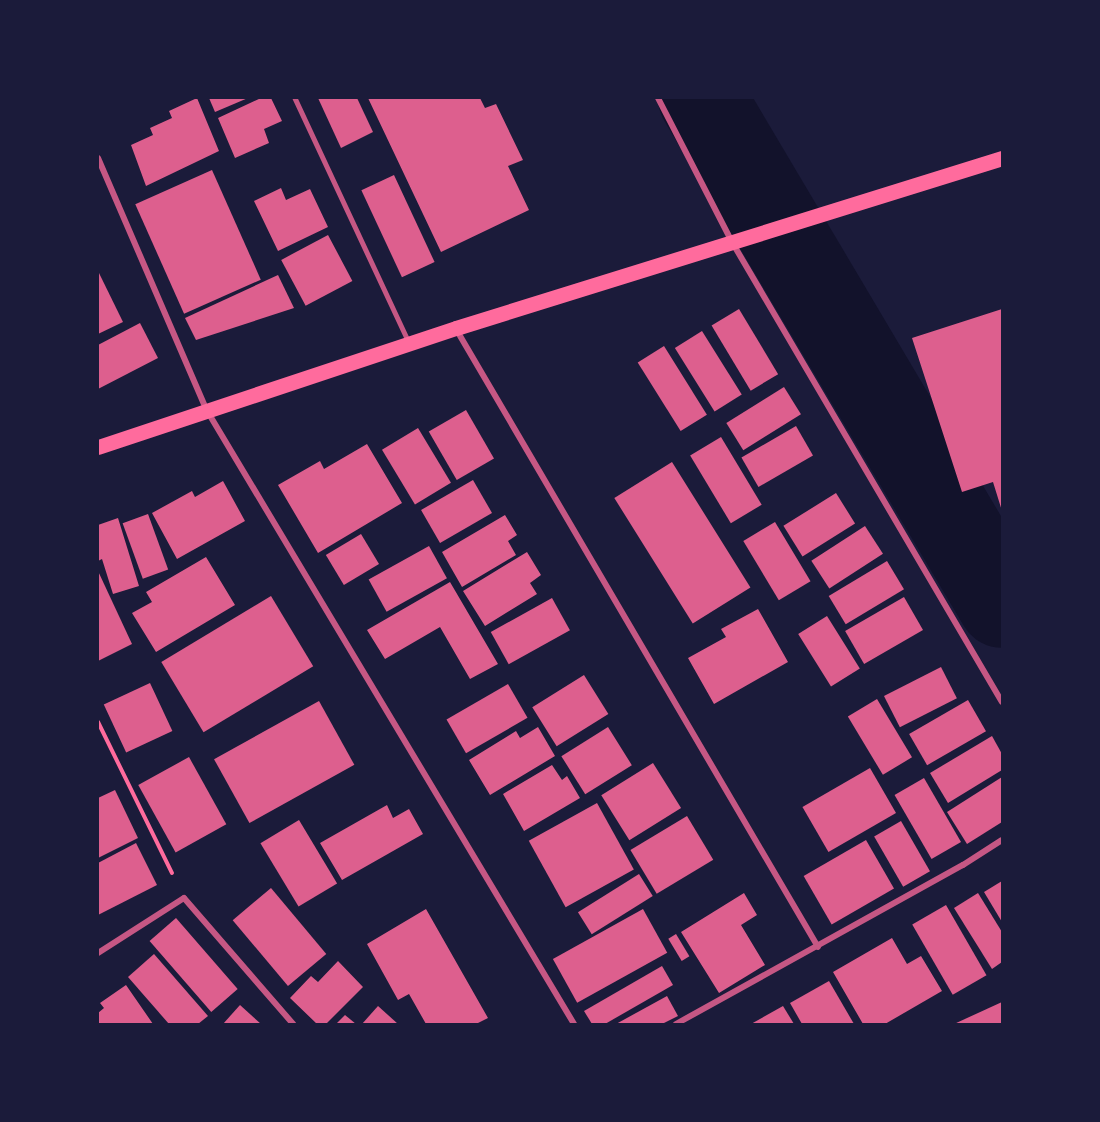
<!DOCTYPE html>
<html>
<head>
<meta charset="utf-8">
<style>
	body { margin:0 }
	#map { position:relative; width:1100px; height:1122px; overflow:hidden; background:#1b1b3a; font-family:Lato,sans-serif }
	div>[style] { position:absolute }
	.river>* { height:88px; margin:-44px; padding:0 44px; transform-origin:44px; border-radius:44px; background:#12122b }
	.building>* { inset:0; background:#dd5f8e; transform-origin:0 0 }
	.path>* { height:4px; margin:-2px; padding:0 2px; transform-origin:2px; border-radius:2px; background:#ff6b9d }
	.service>* { height:4.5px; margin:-2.25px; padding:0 2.25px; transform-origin:2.25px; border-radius:2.25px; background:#c65784 }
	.minor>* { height:6px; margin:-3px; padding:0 3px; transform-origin:3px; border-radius:3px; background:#c65784 }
	.primary>* { height:15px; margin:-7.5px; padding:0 7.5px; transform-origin:7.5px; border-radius:7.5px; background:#ff6b9d }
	span { translate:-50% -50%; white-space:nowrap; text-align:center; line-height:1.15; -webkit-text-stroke:5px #1b1b3a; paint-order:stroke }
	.frame { position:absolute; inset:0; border:99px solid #1b1b3a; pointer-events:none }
</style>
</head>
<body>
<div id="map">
	<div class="river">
		<div style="left:702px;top:98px;width:588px;rotate:59.34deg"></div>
	</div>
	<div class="building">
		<div style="clip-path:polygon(197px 98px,219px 151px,146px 186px,131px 145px,153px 135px,150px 128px,172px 118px,169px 111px)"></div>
		<div style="clip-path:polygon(209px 98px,248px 98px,215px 112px)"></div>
		<div style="clip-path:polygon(261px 98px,271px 98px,282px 121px,264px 129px,269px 143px,235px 158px,218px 118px)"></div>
		<div style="clip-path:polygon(318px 98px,357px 98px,373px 132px,341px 148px)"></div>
		<div style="clip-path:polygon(368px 98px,480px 98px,485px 108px,496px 104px,523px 160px,508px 166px,529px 210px,441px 252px)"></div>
		<div style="left:212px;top:170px;width:120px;height:84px;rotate:66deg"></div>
		<div style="left:394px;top:175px;width:96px;height:36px;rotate:65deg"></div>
		<div style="clip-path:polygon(281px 188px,286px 200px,310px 189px,328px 227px,278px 251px,254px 201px)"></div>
		<div style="left:328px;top:235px;width:52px;height:53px;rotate:62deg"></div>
		<div style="clip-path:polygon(98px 271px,123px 322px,98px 334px)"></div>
		<div style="clip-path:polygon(278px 275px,294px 308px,196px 340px,185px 318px)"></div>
		<div style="left:739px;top:309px;width:76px;height:32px;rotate:59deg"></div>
		<div style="clip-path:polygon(1002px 309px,1002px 511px,993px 482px,962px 492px,912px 338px)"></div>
		<div style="clip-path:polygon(140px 323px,158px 358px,98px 389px,98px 345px)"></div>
		<div style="left:702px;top:331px;width:75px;height:32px;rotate:58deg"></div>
		<div style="left:664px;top:346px;width:81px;height:31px;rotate:58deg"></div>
		<div style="left:784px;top:387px;width:32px;height:68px;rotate:58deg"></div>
		<div style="left:466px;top:410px;width:56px;height:43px;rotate:60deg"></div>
		<div style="left:796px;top:426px;width:34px;height:63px;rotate:60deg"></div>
		<div style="left:418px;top:428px;width:64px;height:42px;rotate:59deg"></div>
		<div style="left:721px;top:437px;width:79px;height:36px;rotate:59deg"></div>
		<div style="clip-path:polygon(367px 444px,402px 503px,318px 553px,278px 485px,320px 461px,324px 469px)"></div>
		<div style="left:672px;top:462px;width:148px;height:68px;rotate:58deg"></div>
		<div style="left:473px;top:480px;width:38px;height:60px;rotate:60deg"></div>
		<div style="clip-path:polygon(223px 481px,245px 521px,177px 559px,152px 513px,192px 491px,195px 497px)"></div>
		<div style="left:836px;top:493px;width:36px;height:62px;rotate:58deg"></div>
		<div style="left:148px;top:514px;width:59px;height:27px;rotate:70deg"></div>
		<div style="clip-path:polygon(505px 515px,517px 535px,508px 541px,516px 555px,462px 587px,442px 552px)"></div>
		<div style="clip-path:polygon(118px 518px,139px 586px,113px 594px,102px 559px,98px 561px,98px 525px)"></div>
		<div style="left:775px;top:522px;width:69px;height:37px;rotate:59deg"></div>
		<div style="left:865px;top:526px;width:33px;height:64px;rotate:57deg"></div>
		<div style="left:361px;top:534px;width:35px;height:41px;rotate:59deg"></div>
		<div style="left:429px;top:546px;width:37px;height:69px;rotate:61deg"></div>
		<div style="clip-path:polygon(527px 552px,541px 575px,530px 583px,537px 594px,485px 626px,463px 591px)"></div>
		<div style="clip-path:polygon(206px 557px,235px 605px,156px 652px,132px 613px,152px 602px,146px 592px)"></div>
		<div style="left:887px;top:561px;width:33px;height:68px;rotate:59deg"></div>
		<div style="clip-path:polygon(98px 571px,132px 644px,98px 661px)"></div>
		<div style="clip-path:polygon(450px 582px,498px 664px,470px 679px,440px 627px,385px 659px,367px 630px)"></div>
		<div style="left:271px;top:596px;width:82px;height:128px;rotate:59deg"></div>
		<div style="left:904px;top:597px;width:38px;height:68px;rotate:60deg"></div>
		<div style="left:552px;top:598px;width:37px;height:70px;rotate:61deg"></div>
		<div style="clip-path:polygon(758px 609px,788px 662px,714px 704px,688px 658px,726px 637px,721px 629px)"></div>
		<div style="left:827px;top:616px;width:62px;height:34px;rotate:58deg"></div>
		<div style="left:941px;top:667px;width:35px;height:64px;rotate:63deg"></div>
		<div style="left:584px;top:675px;width:46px;height:61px;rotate:58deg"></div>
		<div style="left:150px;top:683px;width:53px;height:51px;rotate:65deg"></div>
		<div style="left:508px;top:684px;width:39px;height:71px;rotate:60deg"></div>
		<div style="left:877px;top:699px;width:68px;height:34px;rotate:59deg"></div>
		<div style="left:968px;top:700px;width:36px;height:68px;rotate:60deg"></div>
		<div style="left:319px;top:701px;width:73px;height:120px;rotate:61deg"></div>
		<div style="clip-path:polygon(538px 727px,555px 756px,490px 795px,469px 760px,516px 731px,520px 738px)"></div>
		<div style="left:608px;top:727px;width:45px;height:55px;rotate:58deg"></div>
		<div style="clip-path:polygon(992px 736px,1002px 754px,1002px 770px,948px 803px,930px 773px)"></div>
		<div style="left:189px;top:757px;width:77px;height:58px;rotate:61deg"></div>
		<div style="left:653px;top:763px;width:53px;height:61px;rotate:58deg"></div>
		<div style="clip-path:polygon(552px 765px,562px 780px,567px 776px,580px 798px,524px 831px,503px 794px)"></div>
		<div style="left:870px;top:768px;width:52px;height:78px;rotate:60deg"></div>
		<div style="clip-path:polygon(1002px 777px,1002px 822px,967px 844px,947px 812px)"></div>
		<div style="left:924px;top:778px;width:74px;height:34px;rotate:60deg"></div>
		<div style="clip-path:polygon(115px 790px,138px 838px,98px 858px,98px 798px)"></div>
		<div style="left:597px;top:803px;width:76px;height:78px;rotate:61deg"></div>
		<div style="clip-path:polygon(387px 805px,393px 818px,409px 809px,423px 834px,342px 880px,320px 843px)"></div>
		<div style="left:687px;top:816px;width:51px;height:66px;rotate:59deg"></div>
		<div style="left:299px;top:820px;width:74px;height:45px;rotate:59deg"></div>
		<div style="left:901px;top:821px;width:58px;height:31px;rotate:60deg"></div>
		<div style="left:866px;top:840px;width:56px;height:72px;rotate:60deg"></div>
		<div style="clip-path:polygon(136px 843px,157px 885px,98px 915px,98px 863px)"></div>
		<div style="left:639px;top:874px;width:26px;height:72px;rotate:58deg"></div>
		<div style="clip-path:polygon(1002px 881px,1002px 922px,984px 892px)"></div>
		<div style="left:271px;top:888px;width:86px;height:50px;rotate:50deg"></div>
		<div style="clip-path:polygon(744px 893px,757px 915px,741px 925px,765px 965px,719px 993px,681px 932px)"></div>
		<div style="clip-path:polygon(978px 893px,1002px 932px,1002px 962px,992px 969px,954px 908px)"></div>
		<div style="left:946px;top:905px;width:81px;height:39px;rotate:60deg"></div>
		<div style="clip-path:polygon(426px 909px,488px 1018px,476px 1024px,426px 1024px,409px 994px,398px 1000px,367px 944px)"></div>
		<div style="left:643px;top:909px;width:50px;height:103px;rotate:61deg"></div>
		<div style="left:176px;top:918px;width:94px;height:35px;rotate:49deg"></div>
		<div style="left:676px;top:934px;width:26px;height:9px;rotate:59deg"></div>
		<div style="clip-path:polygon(892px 938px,907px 964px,921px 956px,942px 991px,885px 1024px,863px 1024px,833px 972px)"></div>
		<div style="clip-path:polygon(154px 954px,208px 1016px,198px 1024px,169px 1024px,128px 977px)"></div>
		<div style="clip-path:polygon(338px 961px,363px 987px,326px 1024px,317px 1024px,290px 998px,311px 976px,318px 982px)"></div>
		<div style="clip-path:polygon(662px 966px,673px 985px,605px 1024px,592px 1024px,584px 1011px)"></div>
		<div style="clip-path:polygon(829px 981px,854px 1024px,802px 1024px,790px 1003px)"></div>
		<div style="clip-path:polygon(126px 985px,153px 1024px,98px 1024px,98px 1013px,104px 1008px,100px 1003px)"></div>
		<div style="clip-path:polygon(667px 996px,678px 1016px,662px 1024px,616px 1024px)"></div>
		<div style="clip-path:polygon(1002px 1002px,1002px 1024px,954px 1024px)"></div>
		<div style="clip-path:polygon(240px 1005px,261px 1024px,223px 1024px)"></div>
		<div style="clip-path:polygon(378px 1006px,398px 1024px,362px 1024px)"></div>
		<div style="clip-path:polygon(783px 1006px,794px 1024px,751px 1024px)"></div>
		<div style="clip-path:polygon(345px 1015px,356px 1024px,336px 1024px)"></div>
	</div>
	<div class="path">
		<div style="left:98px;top:722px;width:168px;rotate:63.9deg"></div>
	</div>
	<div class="service">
		<div style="left:295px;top:98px;width:267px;rotate:65deg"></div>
	</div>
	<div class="minor">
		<div style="left:658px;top:98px;width:162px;rotate:62.8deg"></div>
		<div style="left:732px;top:242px;width:533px;rotate:59.59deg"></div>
		<div style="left:98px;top:158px;width:273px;rotate:66.7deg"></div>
		<div style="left:206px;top:409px;width:717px;rotate:59.1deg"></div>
		<div style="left:456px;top:329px;width:716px;rotate:59.64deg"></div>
		<div style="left:98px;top:953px;width:102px;rotate:-32.6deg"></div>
		<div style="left:184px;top:898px;width:167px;rotate:49.1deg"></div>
		<div style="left:676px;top:1024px;width:328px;rotate:-29deg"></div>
		<div style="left:963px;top:865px;width:46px;rotate:-32.7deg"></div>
	</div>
	<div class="primary">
		<div style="left:98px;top:447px;width:377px;rotate:-18.4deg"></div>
		<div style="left:456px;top:328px;width:572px;rotate:-17.29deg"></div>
	</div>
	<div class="frame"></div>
</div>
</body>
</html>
